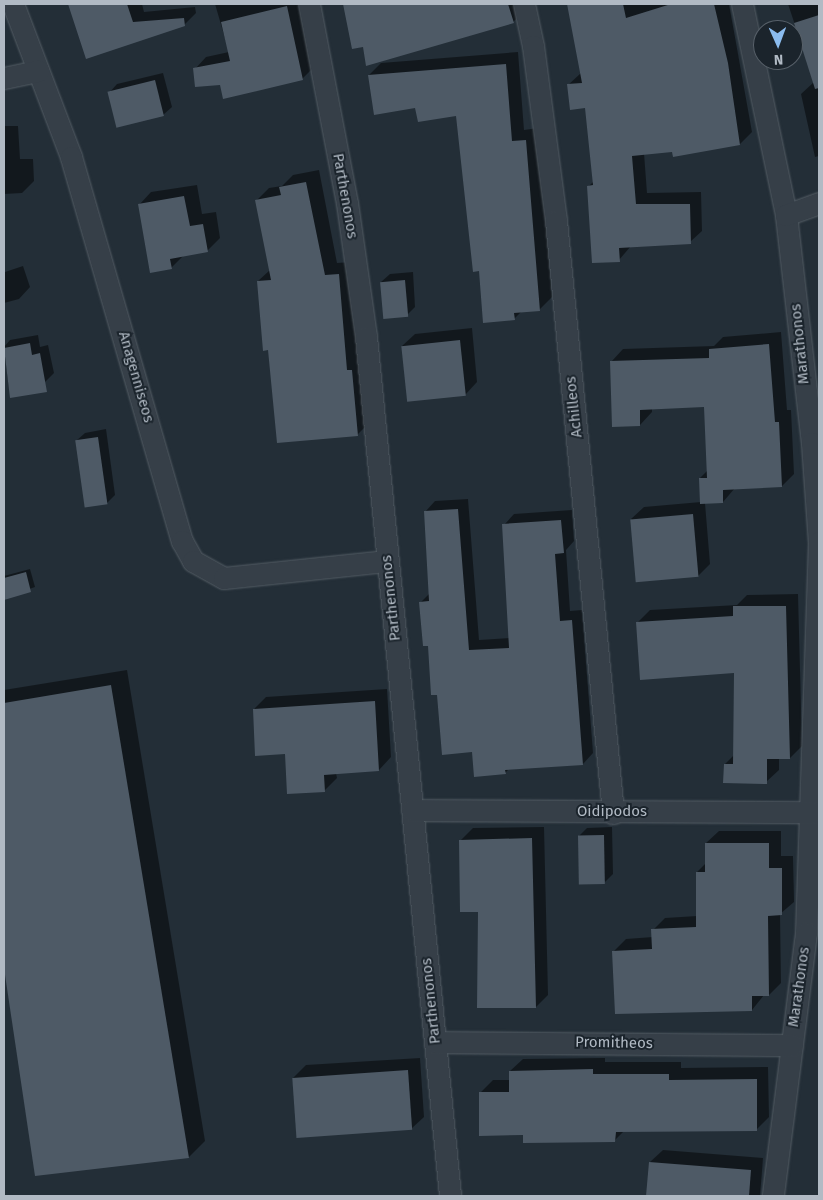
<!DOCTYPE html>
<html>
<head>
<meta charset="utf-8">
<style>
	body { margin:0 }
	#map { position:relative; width:823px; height:1200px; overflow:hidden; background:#232e37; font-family:"Fira Sans",sans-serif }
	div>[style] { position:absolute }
	.shadow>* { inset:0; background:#0007 }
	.building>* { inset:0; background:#4e5a66; transform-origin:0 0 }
	.roads { filter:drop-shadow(0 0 1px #545d65) drop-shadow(0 0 1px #545d65) }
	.minor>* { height:21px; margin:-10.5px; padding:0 10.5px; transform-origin:10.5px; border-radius:10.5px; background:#363f48 }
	span { translate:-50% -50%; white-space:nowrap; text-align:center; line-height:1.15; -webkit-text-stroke:4px #1b242c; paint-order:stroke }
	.street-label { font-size:15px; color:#b1bac4 }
	.frame { position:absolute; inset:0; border:5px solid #b1bac4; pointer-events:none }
	.north { position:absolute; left:753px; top:20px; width:50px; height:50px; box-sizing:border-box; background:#1b242c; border:1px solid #576069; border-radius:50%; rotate:178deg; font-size:14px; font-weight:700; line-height:20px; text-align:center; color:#b1bac4 }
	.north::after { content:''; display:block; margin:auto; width:18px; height:22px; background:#8bbcef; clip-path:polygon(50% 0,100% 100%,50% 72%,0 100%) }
</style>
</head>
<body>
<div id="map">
	<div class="shadow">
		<div style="clip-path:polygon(69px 4px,142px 4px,144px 12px,195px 7px,196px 13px,184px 25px,87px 57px)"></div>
		<div style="clip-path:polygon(215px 4px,300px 4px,313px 68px,302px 79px,221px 83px,195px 69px,206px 57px,229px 52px)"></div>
		<div style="clip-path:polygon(344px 4px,524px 4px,526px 10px,513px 22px,353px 48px)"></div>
		<div style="clip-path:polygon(568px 4px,729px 4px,752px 132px,740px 144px,674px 155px,673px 150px,644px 153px,647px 193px,701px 192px,702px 231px,690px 242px,631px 246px,619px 260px,589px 186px,594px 181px,586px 107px,568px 85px,581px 73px)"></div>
		<div style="clip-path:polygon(788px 4px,819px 4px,819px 156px,815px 157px,801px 94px,814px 82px)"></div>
		<div style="clip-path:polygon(518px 52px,524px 130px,538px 128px,552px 297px,539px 310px,522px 311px,514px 319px,480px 270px,457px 115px,416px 107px,369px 75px,381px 63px)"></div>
		<div style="clip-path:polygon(163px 73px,172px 107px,163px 115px,109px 93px,117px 84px)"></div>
		<div style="clip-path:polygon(4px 126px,18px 126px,20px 159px,33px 159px,34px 181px,22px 193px,4px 194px)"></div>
		<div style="clip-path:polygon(319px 170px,337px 263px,351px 262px,369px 423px,357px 435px,269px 349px,258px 281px,270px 270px,256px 201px,269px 188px,282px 186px,293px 175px)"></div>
		<div style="clip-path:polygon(197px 185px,202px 214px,216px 212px,220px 238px,208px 250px,183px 256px,171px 268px,139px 205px,151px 192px)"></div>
		<div style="clip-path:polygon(4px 266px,5px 272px,23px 266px,30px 287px,19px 299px,4px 303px)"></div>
		<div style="clip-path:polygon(413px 272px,415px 307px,407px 315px,381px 282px,390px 274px)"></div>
		<div style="clip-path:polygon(472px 328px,477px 382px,465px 395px,402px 346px,415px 334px)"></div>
		<div style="clip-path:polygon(781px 332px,787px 410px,791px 410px,794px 474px,782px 486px,735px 488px,723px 502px,705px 503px,710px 564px,698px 576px,631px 519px,644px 507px,701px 502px,700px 478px,708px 470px,705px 406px,652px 408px,652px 412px,640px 425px,611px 362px,623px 349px,714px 346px,723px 337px)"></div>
		<div style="clip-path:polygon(38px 335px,40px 347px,48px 345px,54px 373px,45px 382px,9px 388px,4px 347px,10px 340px)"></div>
		<div style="clip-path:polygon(106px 429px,115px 495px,107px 503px,76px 441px,85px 433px)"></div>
		<div style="clip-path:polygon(468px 499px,479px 640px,510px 638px,504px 525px,514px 514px,572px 510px,574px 541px,566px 550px,570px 611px,582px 610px,593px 753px,583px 764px,510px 768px,505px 773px,473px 751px,438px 694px,420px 603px,430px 593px,425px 512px,435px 501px)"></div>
		<div style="clip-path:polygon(30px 569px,35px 587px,4px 598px,4px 576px)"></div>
		<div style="clip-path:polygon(798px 594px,802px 746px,790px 758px,779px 758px,779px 770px,766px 782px,725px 764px,734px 755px,735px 672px,637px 623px,650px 610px,737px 605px,747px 595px)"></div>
		<div style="clip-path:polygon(127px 670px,205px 1141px,189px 1157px,36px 1175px,4px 960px,4px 690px)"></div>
		<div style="clip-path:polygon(387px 689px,391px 757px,379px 770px,336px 773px,337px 778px,324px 791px,286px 752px,254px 709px,266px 697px)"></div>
		<div style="clip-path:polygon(544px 827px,548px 995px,536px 1007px,479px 911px,461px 840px,473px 828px)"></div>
		<div style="clip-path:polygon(612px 827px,613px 874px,605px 882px,579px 836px,587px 828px)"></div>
		<div style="clip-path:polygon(719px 831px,781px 831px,781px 856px,793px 856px,794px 902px,780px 914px,781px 983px,769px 995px,764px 995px,752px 1010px,614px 951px,626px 939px,653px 937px,653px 930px,665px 918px,697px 916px,697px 872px,706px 863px,706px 843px)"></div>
		<div style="clip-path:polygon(420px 1058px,424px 1117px,411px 1129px,293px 1078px,306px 1065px)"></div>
		<div style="clip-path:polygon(605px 1058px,605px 1062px,681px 1062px,681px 1068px,768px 1067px,769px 1117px,756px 1130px,624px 1131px,615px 1140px,524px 1134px,480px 1093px,493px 1080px,510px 1080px,510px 1071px,523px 1059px)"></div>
		<div style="clip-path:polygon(663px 1150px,763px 1158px,760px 1196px,648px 1196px,650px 1162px)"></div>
	</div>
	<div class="building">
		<div style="clip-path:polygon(68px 4px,127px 4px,133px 22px,184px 18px,185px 26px,86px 59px)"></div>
		<div style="clip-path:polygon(343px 4px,508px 4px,514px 23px,366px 66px,363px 47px,352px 49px)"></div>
		<div style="clip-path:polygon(567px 4px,623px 4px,626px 18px,671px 4px,714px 4px,728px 63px,740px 145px,673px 157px,672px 152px,632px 156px,636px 204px,690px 204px,691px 244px,619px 248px,620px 262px,592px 263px,587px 186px,593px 185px,585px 108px,570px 110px,567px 84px,582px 83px)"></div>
		<div style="clip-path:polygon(287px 6px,303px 80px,223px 99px,220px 85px,195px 87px,193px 68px,230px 61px,221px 22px)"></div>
		<div style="clip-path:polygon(819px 15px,819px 88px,815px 89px,794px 23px)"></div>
		<div style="clip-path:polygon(506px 64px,512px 141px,526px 140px,540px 311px,514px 313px,515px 320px,483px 323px,479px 271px,473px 272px,456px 116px,418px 122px,415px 108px,374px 115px,368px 75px)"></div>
		<div style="left:155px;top:80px;width:37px;height:49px;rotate:76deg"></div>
		<div style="clip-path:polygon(306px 182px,325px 275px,339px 274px,347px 370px,352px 370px,358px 436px,277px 443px,268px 350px,263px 351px,257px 281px,271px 280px,255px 200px,281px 195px,279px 187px)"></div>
		<div style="clip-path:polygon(184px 196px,190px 226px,203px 224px,208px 252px,170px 259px,172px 269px,150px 273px,138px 204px)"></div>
		<div style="left:405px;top:280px;width:37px;height:25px;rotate:85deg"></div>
		<div style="left:460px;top:340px;width:56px;height:59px;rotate:84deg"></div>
		<div style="clip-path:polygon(30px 343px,32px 355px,40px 353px,47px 392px,10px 398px,4px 348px)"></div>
		<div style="clip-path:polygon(769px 344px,775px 422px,779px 422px,782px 487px,723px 490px,723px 503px,700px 504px,699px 478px,707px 478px,704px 407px,640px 410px,640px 426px,612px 427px,610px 361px,709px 358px,709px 349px)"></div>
		<div style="left:98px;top:437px;width:68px;height:23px;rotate:82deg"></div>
		<div style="clip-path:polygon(458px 509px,469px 650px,509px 648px,502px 524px,561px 520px,564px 553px,555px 554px,560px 621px,572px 620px,583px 765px,505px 770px,506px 774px,474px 777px,472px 752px,442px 755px,437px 695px,431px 695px,428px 646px,423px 646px,419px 602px,429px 601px,424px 511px)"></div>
		<div style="left:693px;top:514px;width:63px;height:63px;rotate:85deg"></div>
		<div style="clip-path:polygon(26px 572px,31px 592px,4px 600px,4px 578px)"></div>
		<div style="clip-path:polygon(733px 606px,786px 606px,790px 759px,767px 759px,767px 784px,723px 783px,724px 764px,733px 764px,734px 673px,640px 680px,636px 622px,733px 616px)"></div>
		<div style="clip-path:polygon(111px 685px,189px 1158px,35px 1176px,4px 968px,4px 703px)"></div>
		<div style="clip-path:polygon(375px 701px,379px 771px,324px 775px,325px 792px,287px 794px,285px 754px,255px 756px,253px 709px)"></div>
		<div style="left:604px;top:835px;width:49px;height:26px;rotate:89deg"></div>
		<div style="clip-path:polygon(532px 838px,536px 1008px,477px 1008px,478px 912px,460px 912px,459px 840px)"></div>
		<div style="clip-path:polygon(705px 843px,769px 843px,769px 868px,782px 868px,782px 915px,768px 916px,769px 996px,752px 996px,752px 1011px,615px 1014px,612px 951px,652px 949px,651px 929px,696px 927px,696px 872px,705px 872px)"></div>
		<div style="clip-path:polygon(593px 1069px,593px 1074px,669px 1074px,669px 1080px,757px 1079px,757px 1131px,616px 1132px,615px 1142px,523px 1143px,523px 1135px,479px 1136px,479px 1092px,509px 1092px,509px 1071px)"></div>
		<div style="left:408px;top:1070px;width:60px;height:116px;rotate:86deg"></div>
		<div style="clip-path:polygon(649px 1162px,751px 1170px,749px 1196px,646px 1196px)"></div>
	</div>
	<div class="roads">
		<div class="minor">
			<div style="left:13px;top:4px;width:164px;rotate:69.2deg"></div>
			<div style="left:71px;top:157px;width:400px;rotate:73.9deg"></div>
			<div style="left:182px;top:541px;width:23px;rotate:61deg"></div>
			<div style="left:193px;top:561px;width:35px;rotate:29deg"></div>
			<div style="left:224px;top:578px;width:164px;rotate:-6deg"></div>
			<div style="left:309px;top:4px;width:203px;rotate:79.2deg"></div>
			<div style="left:347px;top:203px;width:135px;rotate:81.9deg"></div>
			<div style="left:366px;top:337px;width:863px;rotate:84.41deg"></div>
			<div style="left:524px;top:4px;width:43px;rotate:77.9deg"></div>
			<div style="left:533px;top:46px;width:177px;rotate:82.5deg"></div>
			<div style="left:556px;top:221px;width:595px;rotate:84.5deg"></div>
			<div style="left:742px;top:4px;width:216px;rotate:78.2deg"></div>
			<div style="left:786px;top:215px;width:229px;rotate:83.5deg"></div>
			<div style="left:812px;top:443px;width:99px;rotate:86deg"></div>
			<div style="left:819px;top:542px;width:391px;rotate:91.9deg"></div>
			<div style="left:806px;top:933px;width:265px;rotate:97.2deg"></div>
			<div style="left:4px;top:78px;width:35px;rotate:-12deg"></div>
			<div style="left:786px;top:215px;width:35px;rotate:-20deg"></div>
			<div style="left:412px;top:810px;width:400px;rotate:0.3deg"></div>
			<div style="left:436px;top:1042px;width:356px;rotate:0.5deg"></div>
		</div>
	</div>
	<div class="street-label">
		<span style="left:345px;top:196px;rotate:80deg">Parthenonos</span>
		<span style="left:800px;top:344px;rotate:-96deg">Marathonos</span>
		<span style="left:136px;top:377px;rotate:74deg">Anagenniseos</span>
		<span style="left:574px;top:407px;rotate:-96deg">Achilleos</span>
		<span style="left:391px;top:598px;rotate:-96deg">Parthenonos</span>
		<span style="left:612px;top:812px">Oidipodos</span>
		<span style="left:799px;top:987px;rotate:-82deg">Marathonos</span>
		<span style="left:431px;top:1001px;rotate:-96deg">Parthenonos</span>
		<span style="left:614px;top:1043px;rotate:1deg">Promitheos</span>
	</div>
	<div class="frame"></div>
	<div class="north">N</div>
</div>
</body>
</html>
